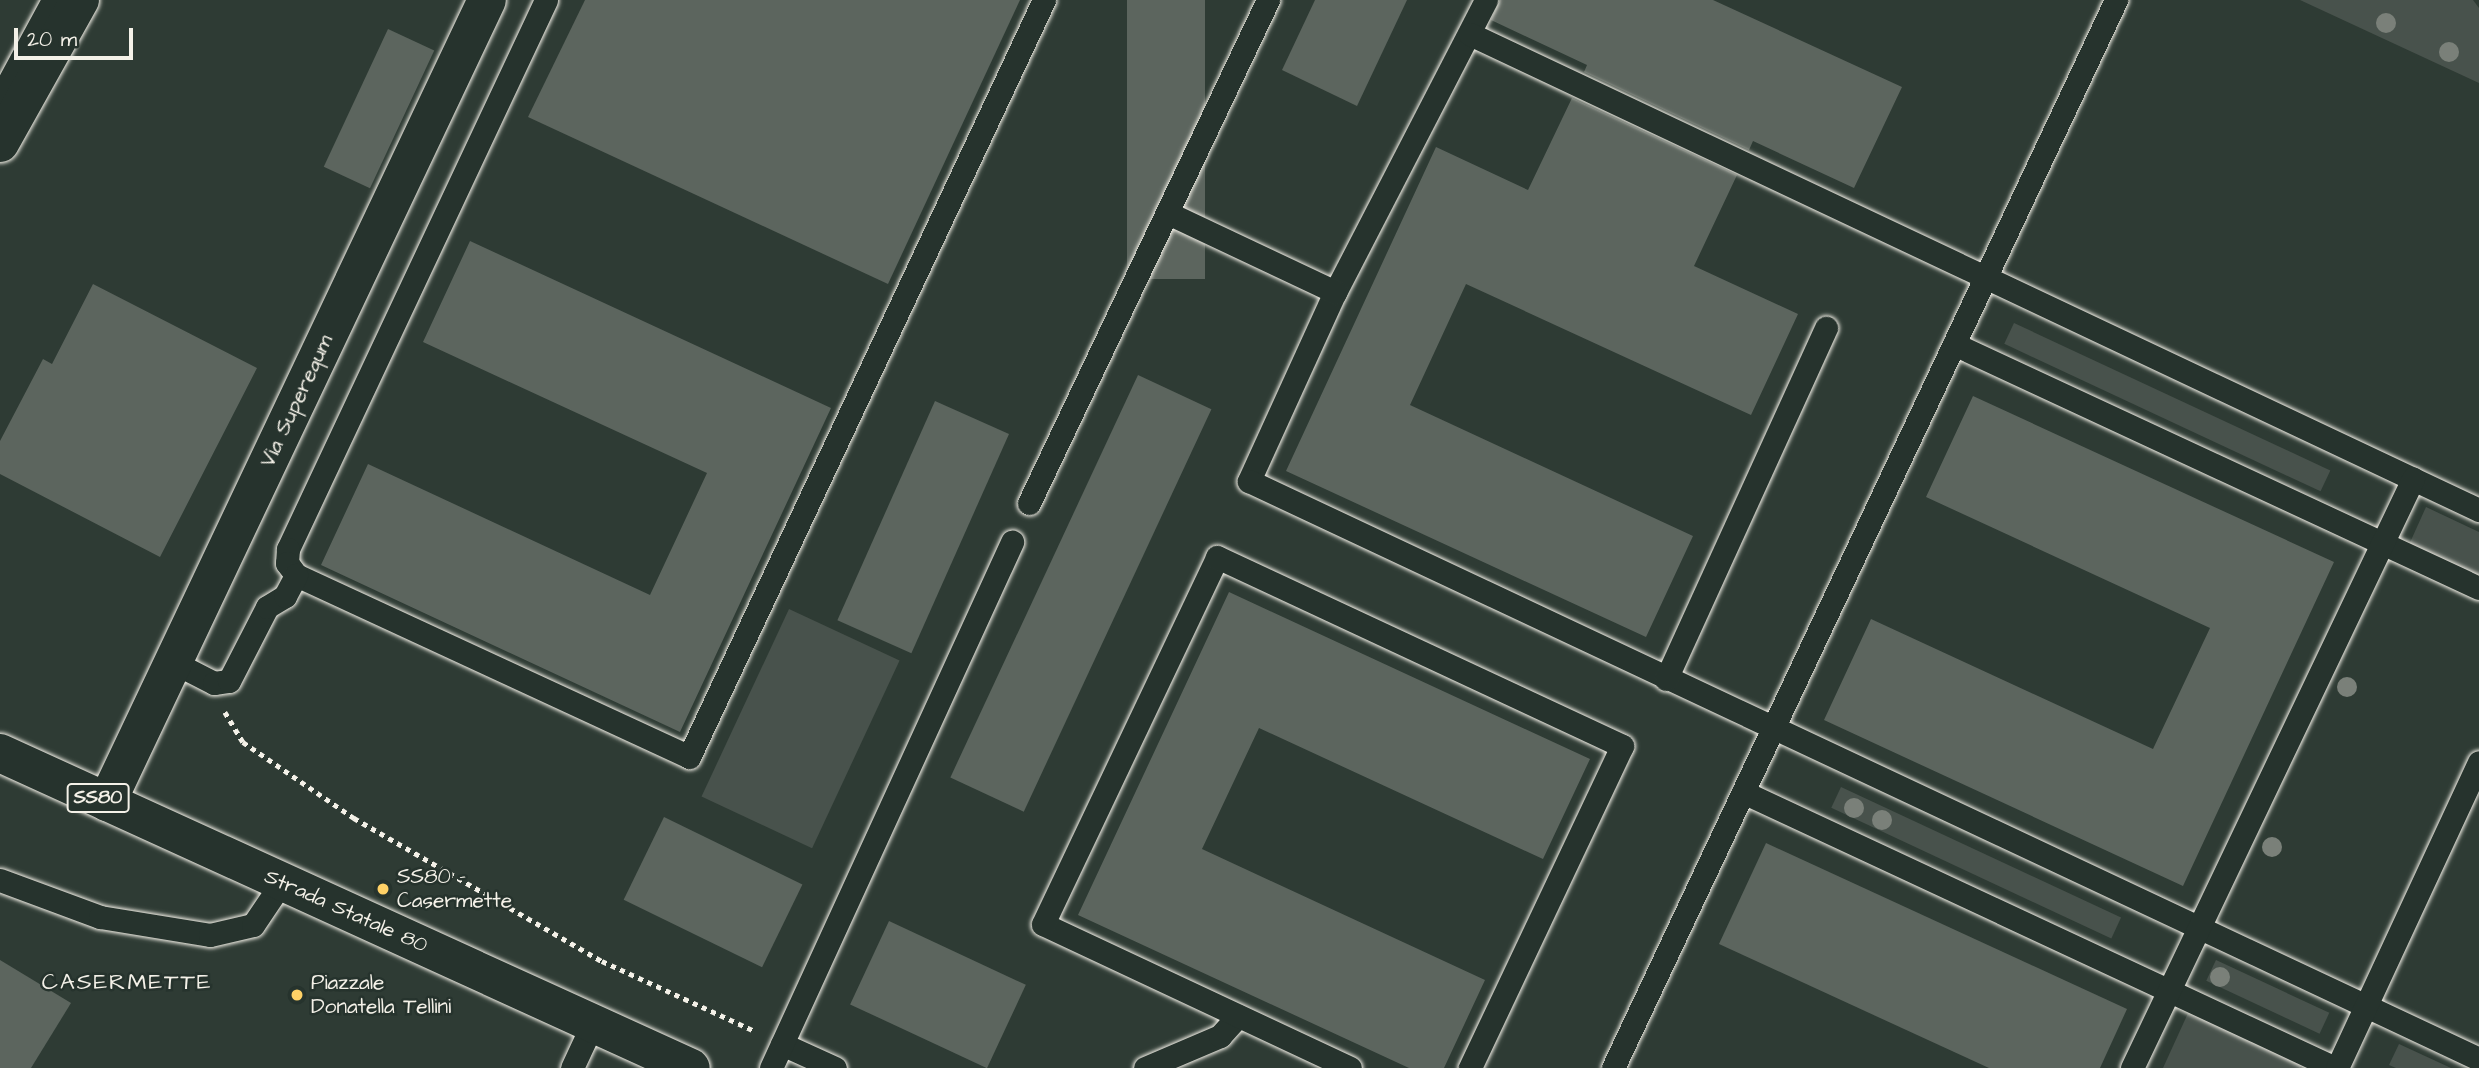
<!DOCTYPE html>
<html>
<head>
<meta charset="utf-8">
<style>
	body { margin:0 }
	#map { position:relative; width:2479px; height:1068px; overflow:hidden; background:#2e3b34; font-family:"Architects Daughter",sans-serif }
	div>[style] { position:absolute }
	.green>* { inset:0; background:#48524c; transform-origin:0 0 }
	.building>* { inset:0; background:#5c655e; transform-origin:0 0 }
	.path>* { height:4.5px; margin-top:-2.25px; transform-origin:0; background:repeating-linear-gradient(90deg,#f4f1e8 0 5px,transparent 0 10px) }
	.roads { filter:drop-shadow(0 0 2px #f4f1e8) drop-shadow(0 0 2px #f4f1e8) }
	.service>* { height:23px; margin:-11.5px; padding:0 11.5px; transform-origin:11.5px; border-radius:11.5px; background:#26332d }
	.minor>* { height:38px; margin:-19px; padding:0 19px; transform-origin:19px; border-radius:19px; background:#26332d }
	.primary>* { height:38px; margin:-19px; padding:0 19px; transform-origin:19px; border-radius:19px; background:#26332d }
	.trees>* { width:20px; height:20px; margin:-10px; border-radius:50%; background:#7a8079 }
	.dots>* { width:19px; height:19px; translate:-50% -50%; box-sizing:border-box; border:4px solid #26332d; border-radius:50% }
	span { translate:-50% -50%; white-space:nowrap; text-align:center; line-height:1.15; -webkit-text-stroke:5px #26332d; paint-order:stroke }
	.shield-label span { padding:2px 5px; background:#26332d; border:2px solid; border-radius:5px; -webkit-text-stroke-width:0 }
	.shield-label { font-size:19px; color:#f4f1e8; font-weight:700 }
	.street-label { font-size:21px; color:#f4f1e8 }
	.poi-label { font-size:21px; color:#f4f1e8 }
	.left { translate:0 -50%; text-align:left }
	.neighbourhood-label { font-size:23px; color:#f4f1e8; letter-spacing:2px }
	.scale { position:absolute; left:14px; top:28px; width:119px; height:32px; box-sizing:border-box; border:4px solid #f4f1e8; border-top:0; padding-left:9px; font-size:21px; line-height:24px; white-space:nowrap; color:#f4f1e8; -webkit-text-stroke:5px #26332d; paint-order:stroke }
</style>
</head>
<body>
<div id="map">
	<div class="green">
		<div style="clip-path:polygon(2300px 0,2473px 0,2479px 8px,2479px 83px)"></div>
		<div style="left:2014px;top:323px;width:349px;height:23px;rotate:25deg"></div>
		<div style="clip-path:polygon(2426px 507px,2479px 532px,2479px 580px,2408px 547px)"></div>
		<div style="left:789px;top:609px;width:122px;height:207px;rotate:25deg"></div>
		<div style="left:1841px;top:787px;width:309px;height:23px;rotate:25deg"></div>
		<div style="left:2216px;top:960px;width:125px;height:23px;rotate:25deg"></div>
		<div style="clip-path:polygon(2189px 1011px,2302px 1063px,2300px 1068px,2163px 1068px)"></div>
		<div style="clip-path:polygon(2399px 1044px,2451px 1068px,2396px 1068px,2389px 1065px)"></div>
	</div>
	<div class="building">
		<div style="clip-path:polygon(585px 0,1020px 0,888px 284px,528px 117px)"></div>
		<div style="left:1127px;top:0;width:78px;height:279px"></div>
		<div style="clip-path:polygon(1315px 0,1407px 0,1357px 106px,1282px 70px)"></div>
		<div style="clip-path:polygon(1500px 0,1713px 0,1902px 87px,1854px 188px,1753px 141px,1749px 150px,1584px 72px,1587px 65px,1491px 20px)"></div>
		<div style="left:388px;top:29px;width:51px;height:152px;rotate:25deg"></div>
		<div style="clip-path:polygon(1572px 98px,1737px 175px,1694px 266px,1798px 314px,1751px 415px,1466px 284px,1410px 405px,1693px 536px,1646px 637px,1286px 471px,1436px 147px,1528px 190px)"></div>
		<div style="clip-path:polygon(470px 241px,831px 408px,680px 732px,321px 565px,368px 464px,650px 595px,707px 473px,423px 342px)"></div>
		<div style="clip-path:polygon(93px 284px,257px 368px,160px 557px,0 474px,0 441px,43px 359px,52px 364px)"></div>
		<div style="left:1138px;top:375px;width:81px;height:444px;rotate:25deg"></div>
		<div style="clip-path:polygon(1973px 396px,2334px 562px,2183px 886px,1824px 720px,1871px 619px,2153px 749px,2210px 628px,1926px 497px)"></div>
		<div style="left:935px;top:401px;width:81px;height:240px;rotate:24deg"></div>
		<div style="clip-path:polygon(1229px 592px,1590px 759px,1543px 859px,1259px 728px,1202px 849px,1485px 980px,1444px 1068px,1409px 1068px,1078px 915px)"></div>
		<div style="left:664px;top:817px;width:154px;height:92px;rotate:26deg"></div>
		<div style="clip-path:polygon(1766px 843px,2127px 1009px,2100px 1068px,1989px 1068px,1719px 944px)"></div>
		<div style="left:889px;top:921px;width:151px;height:92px;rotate:25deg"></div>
		<div style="clip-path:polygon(0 960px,71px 1003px,31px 1068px,0 1068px)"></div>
	</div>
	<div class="path">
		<div style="left:225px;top:712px;width:35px;rotate:59deg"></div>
		<div style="left:243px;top:742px;width:135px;rotate:34.4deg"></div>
		<div style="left:354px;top:818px;width:286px;rotate:30deg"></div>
		<div style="left:602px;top:961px;width:168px;rotate:24.6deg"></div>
	</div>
	<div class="roads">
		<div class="service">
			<div style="left:546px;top:0;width:607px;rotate:115.17deg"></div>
			<div style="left:288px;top:549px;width:14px;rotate:94deg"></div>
			<div style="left:287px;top:563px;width:15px;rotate:53deg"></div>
			<div style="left:296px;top:575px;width:433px;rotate:24.8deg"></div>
			<div style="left:689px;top:757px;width:836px;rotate:-64.88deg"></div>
			<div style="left:1486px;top:0;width:329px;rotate:117.3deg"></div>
			<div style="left:1335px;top:292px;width:208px;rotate:114.5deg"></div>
			<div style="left:1249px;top:481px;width:1359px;rotate:25.17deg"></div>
			<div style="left:1470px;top:34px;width:1116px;rotate:25.26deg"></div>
			<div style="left:0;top:98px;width:111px;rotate:-61.6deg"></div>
			<div style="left:1168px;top:213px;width:185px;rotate:25.3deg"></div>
			<div style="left:1954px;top:344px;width:579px;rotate:24.93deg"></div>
			<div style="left:1029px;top:503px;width:557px;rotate:-64.59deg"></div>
			<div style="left:173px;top:662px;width:46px;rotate:27.1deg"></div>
			<div style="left:214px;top:683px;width:15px;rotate:-8deg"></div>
			<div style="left:229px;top:681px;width:83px;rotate:-62.8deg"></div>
			<div style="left:267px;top:607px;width:21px;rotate:-31deg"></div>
			<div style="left:285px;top:596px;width:24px;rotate:-62deg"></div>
			<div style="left:1666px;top:679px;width:386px;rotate:-65.5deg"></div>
			<div style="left:1743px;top:792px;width:653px;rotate:25deg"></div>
			<div style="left:0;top:880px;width:107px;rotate:20.3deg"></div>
			<div style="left:100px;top:917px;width:111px;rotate:9.3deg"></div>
			<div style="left:210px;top:935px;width:44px;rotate:-13.1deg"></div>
			<div style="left:253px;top:925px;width:52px;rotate:-56deg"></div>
			<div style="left:782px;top:1044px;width:58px;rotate:24.4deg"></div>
			<div style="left:572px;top:1068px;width:50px;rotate:-65deg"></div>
			<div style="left:771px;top:1068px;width:579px;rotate:-65.38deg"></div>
			<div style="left:1145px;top:1068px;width:82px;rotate:-23.1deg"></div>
			<div style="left:1220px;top:1036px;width:27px;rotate:-48deg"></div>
			<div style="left:1350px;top:1068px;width:339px;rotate:-154.9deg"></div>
			<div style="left:1043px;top:924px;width:406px;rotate:-64.6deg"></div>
			<div style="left:1217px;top:557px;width:447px;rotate:25deg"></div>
			<div style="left:1622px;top:746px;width:356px;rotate:115.3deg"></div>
			<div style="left:1613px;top:1068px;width:1181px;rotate:-64.78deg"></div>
			<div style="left:2132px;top:1068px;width:653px;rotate:-64.5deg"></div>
			<div style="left:2337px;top:1068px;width:337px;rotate:-65.1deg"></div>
		</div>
		<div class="minor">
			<div style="left:0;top:143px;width:164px;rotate:-60.8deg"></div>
			<div style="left:107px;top:802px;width:887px;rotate:-64.65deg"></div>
		</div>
		<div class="primary">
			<div style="left:0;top:753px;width:759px;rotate:24.51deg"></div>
		</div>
	</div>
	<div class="trees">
		<div style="left:2386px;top:23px"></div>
		<div style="left:2449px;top:52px"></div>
		<div style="left:2347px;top:687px"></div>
		<div style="left:1854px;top:808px"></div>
		<div style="left:1882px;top:820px"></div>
		<div style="left:2272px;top:847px"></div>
		<div style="left:2220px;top:977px"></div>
	</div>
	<div class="dots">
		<div style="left:383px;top:889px;background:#ffd166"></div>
		<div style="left:297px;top:995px;background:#ffd166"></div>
	</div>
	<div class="shield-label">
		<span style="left:98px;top:798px">SS80</span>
	</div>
	<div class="street-label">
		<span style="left:297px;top:401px;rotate:-65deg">Via Superequm</span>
		<span style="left:346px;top:911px;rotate:24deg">Strada Statale 80</span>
	</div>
	<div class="poi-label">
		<span class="left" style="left:397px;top:889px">SS80 -<br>Casermette</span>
		<span class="left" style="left:311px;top:995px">Piazzale<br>Donatella Tellini</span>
	</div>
	<div class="neighbourhood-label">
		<span style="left:127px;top:982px">CASERMETTE</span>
	</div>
	<div class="scale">20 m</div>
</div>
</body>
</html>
